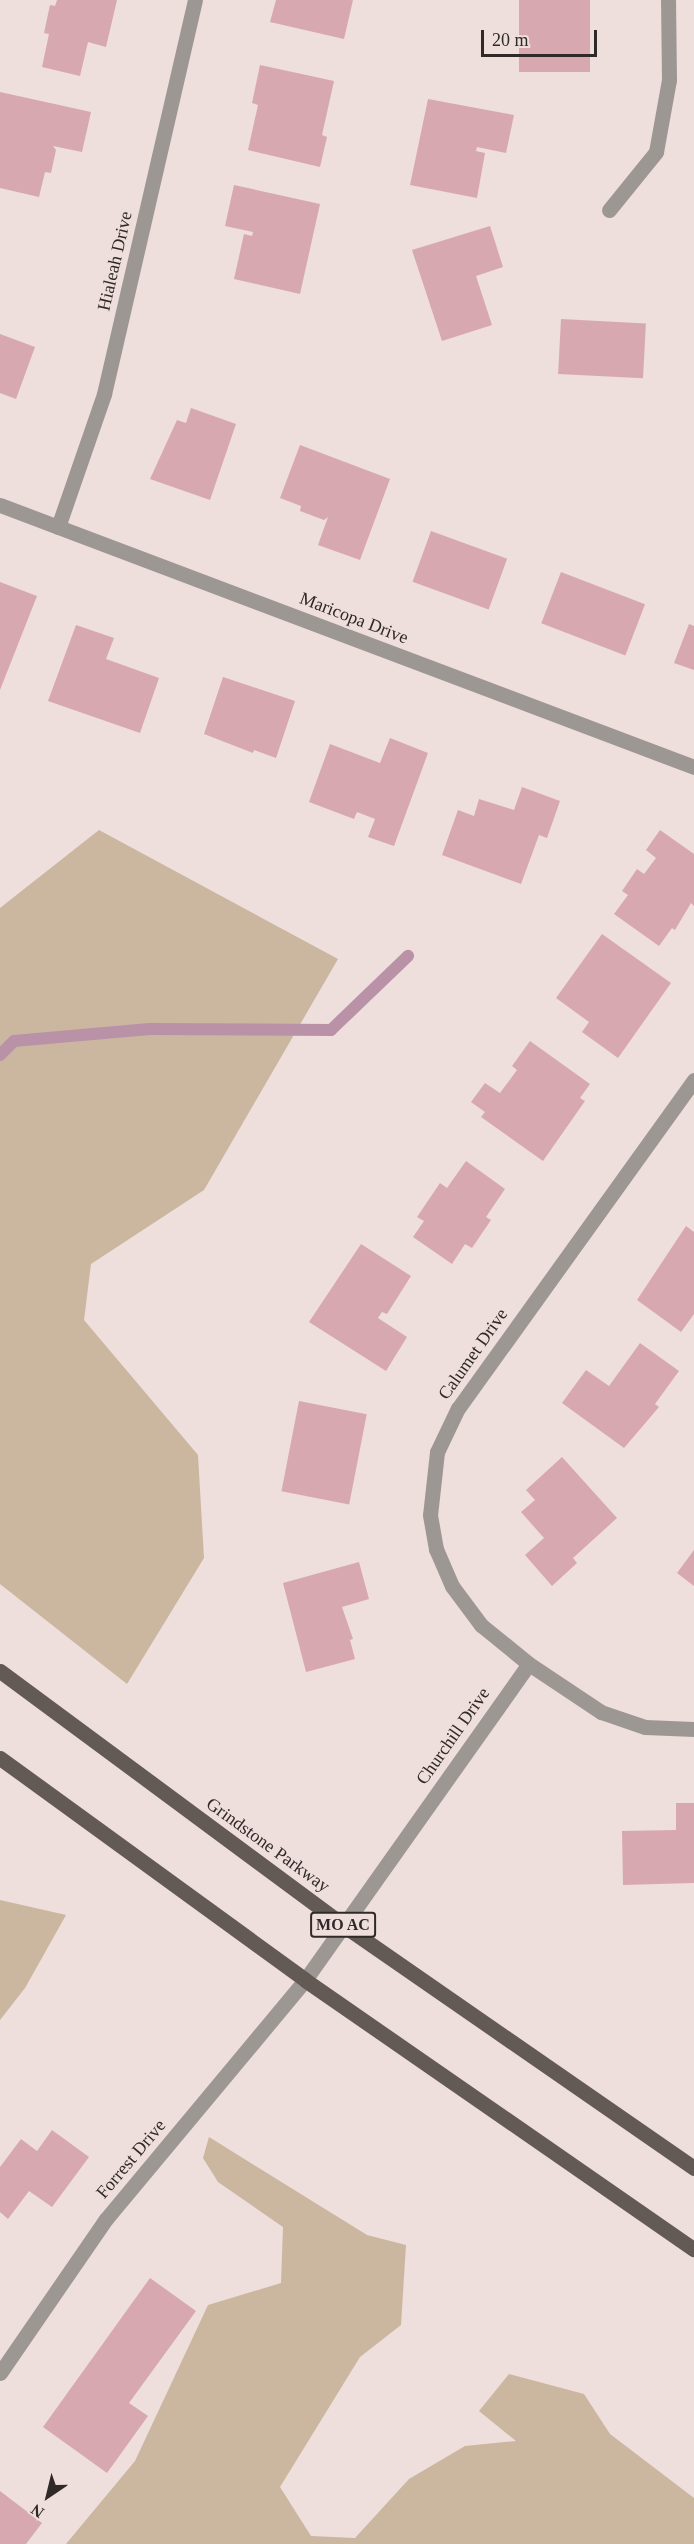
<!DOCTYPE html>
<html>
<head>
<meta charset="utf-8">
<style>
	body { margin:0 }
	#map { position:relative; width:694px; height:2544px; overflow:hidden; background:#eededc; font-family:Georgia,serif }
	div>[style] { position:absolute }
	.green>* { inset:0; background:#cbb69f }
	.stream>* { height:12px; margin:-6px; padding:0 6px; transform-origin:6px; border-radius:6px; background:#ba92a7 }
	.building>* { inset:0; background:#d8a8b0; transform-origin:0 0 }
	.minor>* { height:15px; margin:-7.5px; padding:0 7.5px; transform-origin:7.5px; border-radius:7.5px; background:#9d9794 }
	.primary>* { height:15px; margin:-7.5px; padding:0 7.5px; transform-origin:7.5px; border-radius:7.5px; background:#645a55 }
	span { translate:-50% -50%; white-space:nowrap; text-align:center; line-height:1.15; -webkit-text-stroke:5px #eededc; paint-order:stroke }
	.shield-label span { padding:2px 4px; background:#eededc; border:2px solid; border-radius:4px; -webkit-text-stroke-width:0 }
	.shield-label { font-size:16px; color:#2f2928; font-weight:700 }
	.street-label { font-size:18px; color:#2f2928 }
	.north { position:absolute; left:18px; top:2466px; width:60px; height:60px; -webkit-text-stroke:4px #eededc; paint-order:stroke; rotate:215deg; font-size:16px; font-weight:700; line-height:24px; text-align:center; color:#2f2928 }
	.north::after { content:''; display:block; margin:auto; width:21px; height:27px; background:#2f2928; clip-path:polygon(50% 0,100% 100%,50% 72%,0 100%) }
	.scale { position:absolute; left:481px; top:30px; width:116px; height:27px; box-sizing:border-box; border:3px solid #2f2928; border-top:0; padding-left:8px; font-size:18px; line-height:21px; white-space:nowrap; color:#2f2928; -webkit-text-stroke:4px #eededc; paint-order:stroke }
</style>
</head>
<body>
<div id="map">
	<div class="green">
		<div style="clip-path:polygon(99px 830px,338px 959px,204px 1190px,91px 1264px,84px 1320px,198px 1455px,204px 1558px,127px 1684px,0 1584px,0 908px)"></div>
		<div style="clip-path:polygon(0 1900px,66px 1915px,25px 1988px,0 2020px)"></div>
		<div style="clip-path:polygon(209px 2137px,367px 2235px,406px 2245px,401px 2325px,360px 2357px,280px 2487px,311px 2536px,355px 2538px,409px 2479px,465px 2446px,516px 2441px,479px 2411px,509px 2374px,584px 2394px,610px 2434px,694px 2498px,694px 2544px,66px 2544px,135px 2461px,208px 2305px,281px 2283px,283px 2227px,218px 2182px,203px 2158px)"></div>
	</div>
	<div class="stream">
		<div style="left:0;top:1055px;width:20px;rotate:-45deg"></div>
		<div style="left:14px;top:1041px;width:136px;rotate:-5.1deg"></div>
		<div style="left:149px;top:1029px;width:182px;rotate:0.3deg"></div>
		<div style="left:331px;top:1030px;width:107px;rotate:-43.9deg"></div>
	</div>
	<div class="building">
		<div style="clip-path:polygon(57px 0,117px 0,106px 47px,88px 42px,80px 76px,42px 67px,49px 34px,44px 33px,50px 5px,55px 6px)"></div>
		<div style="clip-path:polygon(276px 0,353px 0,344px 39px,270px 22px)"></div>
		<div style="left:519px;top:0;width:71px;height:72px"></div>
		<div style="clip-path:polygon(260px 65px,334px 81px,322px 135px,327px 137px,320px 167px,248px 150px,258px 105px,252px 103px)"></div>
		<div style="clip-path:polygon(0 92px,91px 112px,82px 152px,53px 146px,56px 150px,51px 173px,45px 172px,39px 197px,0 188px)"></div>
		<div style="clip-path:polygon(428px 99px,514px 115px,506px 153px,477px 147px,476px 151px,485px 153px,477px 198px,410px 185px)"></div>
		<div style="clip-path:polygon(234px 185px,320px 204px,300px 294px,234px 279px,244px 234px,252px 236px,253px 232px,225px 226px)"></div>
		<div style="clip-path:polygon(490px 226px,503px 267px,476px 276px,492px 325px,442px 341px,412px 250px)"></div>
		<div style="left:561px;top:319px;width:85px;height:55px;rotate:3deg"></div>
		<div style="clip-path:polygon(0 334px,35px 347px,16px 399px,0 393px)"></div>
		<div style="clip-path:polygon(191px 408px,236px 424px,210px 500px,150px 479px,177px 420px,186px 423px)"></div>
		<div style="clip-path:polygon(300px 445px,390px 479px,360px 560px,318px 545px,328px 517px,324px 520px,300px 511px,301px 506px,280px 498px)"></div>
		<div style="left:431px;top:531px;width:81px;height:54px;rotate:20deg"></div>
		<div style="left:561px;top:572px;width:90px;height:55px;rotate:21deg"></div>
		<div style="clip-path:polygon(0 582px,37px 596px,0 690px)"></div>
		<div style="clip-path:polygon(689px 624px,694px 626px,694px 670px,674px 663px)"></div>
		<div style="clip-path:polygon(76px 625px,114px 638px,106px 659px,159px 678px,140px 733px,48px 701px)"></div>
		<div style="clip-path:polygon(223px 677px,295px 701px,276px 758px,254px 750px,253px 753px,204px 734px)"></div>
		<div style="clip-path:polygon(390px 738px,428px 753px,394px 846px,368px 837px,375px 819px,357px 812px,354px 819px,309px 802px,330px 744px,380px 763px)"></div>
		<div style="clip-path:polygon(522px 787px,560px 801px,547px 838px,539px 835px,521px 884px,442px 855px,458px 810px,474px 816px,479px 799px,514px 810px)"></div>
		<div style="clip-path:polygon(660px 830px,694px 854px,694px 906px,691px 903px,675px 930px,672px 928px,659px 946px,614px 914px,628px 895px,622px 891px,637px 869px,644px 874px,656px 858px,646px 850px)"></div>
		<div style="clip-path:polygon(602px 934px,671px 983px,618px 1058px,582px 1032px,589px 1022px,556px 998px)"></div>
		<div style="clip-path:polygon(530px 1041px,590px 1084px,580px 1098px,585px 1101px,543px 1161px,481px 1117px,485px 1112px,471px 1102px,485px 1083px,500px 1093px,517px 1070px,512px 1066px)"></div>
		<div style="clip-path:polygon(466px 1161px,505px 1189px,486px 1217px,491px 1220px,472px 1248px,465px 1244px,452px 1264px,413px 1237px,424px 1221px,417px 1217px,440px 1183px,447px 1188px)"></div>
		<div style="clip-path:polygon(686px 1226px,694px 1232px,694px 1314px,681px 1332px,637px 1300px)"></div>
		<div style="clip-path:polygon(361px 1244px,411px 1276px,387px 1314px,382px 1312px,378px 1318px,407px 1337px,386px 1371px,309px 1322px)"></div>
		<div style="clip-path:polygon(640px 1343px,679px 1371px,655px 1404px,659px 1407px,624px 1448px,562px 1403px,586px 1370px,609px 1386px)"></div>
		<div style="left:299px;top:1401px;width:69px;height:92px;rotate:11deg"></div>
		<div style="clip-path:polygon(562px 1457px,617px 1518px,573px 1558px,577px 1563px,552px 1586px,525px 1555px,544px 1538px,521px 1512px,535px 1500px,526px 1490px)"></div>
		<div style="clip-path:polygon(694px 1550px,694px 1586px,677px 1573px)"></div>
		<div style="clip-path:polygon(359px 1562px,369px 1599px,342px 1607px,353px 1639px,350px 1640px,355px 1659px,306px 1672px,283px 1583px)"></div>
		<div style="clip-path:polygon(676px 1803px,694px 1803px,694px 1883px,623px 1885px,622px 1831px,676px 1830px)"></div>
		<div style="clip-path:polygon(52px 2130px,89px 2157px,52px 2207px,29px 2191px,8px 2219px,0 2212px,0 2167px,21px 2139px,37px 2151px)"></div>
		<div style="clip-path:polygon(150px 2278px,196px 2311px,129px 2403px,148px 2416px,107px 2473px,43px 2427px)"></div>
		<div style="clip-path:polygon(0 2491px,42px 2523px,26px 2544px,0 2544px)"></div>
	</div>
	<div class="minor">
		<div style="left:609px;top:210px;width:75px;rotate:-51deg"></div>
		<div style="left:656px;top:152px;width:73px;rotate:-79.8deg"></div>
		<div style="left:669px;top:80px;width:80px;rotate:-90.7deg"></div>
		<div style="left:0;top:505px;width:742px;rotate:20.68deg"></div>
		<div style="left:58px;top:527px;width:141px;rotate:-70.9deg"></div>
		<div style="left:104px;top:394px;width:404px;rotate:-77deg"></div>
		<div style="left:694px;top:1080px;width:404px;rotate:125.7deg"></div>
		<div style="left:458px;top:1408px;width:49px;rotate:115.5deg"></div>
		<div style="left:437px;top:1452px;width:63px;rotate:96.3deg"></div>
		<div style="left:430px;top:1515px;width:35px;rotate:80deg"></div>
		<div style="left:436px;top:1549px;width:40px;rotate:66.6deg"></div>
		<div style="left:452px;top:1586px;width:49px;rotate:53.4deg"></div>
		<div style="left:481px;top:1625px;width:62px;rotate:39.1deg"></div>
		<div style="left:529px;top:1664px;width:87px;rotate:33.7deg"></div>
		<div style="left:601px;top:1712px;width:46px;rotate:18.8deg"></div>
		<div style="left:645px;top:1727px;width:49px;rotate:2.3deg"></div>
		<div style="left:0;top:2373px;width:187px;rotate:-55.5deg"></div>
		<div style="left:106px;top:2219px;width:311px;rotate:-50.2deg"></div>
		<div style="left:305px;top:1980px;width:387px;rotate:-54.7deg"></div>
	</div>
	<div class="primary">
		<div style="left:0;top:1671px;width:427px;rotate:36.5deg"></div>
		<div style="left:343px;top:1925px;width:427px;rotate:34.7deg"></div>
		<div style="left:0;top:1758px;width:377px;rotate:36deg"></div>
		<div style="left:305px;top:1980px;width:473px;rotate:34.7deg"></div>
	</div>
	<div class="shield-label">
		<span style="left:343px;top:1925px">MO AC</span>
	</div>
	<div class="street-label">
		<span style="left:115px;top:261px;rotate:-77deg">Hialeah Drive</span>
		<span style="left:354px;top:618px;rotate:21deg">Maricopa Drive</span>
		<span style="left:473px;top:1354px;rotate:-55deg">Calumet Drive</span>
		<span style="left:453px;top:1736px;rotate:-55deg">Churchill Drive</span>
		<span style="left:268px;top:1845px;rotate:36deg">Grindstone Parkway</span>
		<span style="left:131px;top:2159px;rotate:-50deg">Forrest Drive</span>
	</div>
	<div class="north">N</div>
	<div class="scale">20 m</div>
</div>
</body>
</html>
